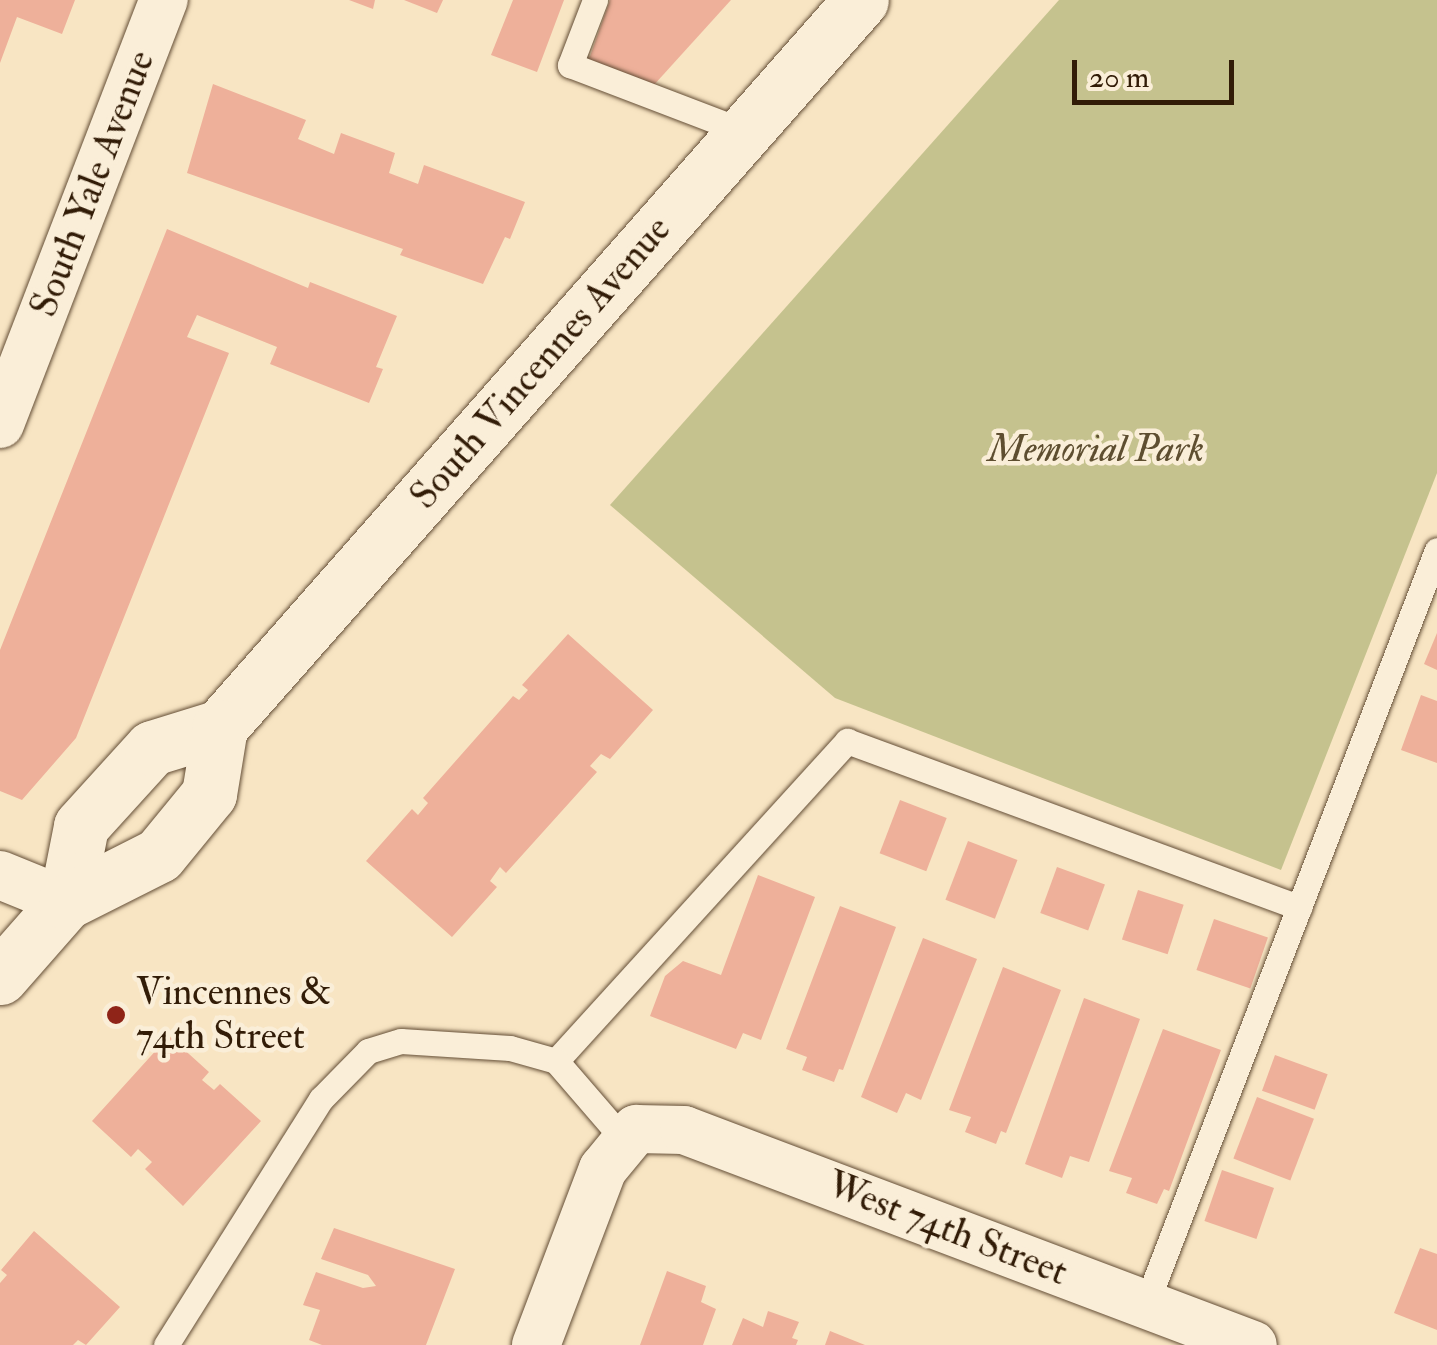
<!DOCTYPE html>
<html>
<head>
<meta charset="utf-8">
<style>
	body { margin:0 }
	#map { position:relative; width:1437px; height:1345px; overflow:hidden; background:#f8e5c3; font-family:"IM FELL Double Pica",serif }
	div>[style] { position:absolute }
	.green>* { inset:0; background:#c5c28e }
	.building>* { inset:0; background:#eeb09a; transform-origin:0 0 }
	.roads { filter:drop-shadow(0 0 2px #644e36) drop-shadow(0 0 2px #644e36) }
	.service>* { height:25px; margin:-12.5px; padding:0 12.5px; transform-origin:12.5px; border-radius:12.5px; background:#faeed8 }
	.minor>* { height:48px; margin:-24px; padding:0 24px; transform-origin:24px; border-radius:24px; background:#faeed8 }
	.secondary>* { height:55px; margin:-27.5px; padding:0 27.5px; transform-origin:27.5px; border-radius:27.5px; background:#faeed8 }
	.dots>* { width:28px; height:28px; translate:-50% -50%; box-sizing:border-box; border:5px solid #faeed8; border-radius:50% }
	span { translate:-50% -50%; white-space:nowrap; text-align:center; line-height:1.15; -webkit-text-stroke:9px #faeed8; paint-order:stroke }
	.street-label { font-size:38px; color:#321c07 }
	.park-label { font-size:38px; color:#5e4e30; font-style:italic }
	.poi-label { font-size:38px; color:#321c07 }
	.left { translate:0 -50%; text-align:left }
	.scale { position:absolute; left:1072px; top:60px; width:162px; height:45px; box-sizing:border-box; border:5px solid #321c07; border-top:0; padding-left:12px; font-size:30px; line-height:35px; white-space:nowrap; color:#321c07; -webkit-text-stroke:8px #faeed8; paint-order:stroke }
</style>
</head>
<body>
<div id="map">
	<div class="green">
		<div style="clip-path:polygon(1059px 0,1437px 0,1437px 473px,1281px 870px,835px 698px,610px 505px)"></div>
	</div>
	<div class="building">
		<div style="clip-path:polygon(0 0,75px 0,62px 34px,17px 17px,0 63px)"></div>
		<div style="clip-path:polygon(349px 0,375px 0,373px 9px)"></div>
		<div style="clip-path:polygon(404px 0,443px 0,437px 13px)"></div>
		<div style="clip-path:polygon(513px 0,564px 0,537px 72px,491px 55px)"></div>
		<div style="clip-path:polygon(610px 0,731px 0,653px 86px,588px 62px)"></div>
		<div style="clip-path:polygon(213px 84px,306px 120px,298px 139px,334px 154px,341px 133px,395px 153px,389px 173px,418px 184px,424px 165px,525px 202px,510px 239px,505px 237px,483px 284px,400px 255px,403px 249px,187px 173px)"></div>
		<div style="clip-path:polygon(167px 229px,308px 288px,310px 282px,397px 316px,376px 367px,383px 369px,369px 403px,270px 364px,277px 347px,197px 315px,187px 337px,229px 353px,76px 738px,22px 800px,0 791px,0 650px)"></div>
		<div style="clip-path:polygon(1437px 633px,1437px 670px,1424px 664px)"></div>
		<div style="clip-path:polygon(568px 634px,653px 710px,610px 759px,601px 754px,590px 766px,597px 772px,506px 873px,500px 867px,490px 881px,497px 887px,452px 937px,366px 861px,412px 809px,418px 815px,428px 803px,423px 798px,513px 696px,519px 700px,528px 690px,522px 685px)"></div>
		<div style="clip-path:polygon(1421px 695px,1437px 701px,1437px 763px,1401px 750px)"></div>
		<div style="left:900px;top:800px;width:50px;height:57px;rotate:21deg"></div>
		<div style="left:968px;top:841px;width:53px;height:63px;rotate:21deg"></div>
		<div style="left:1057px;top:867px;width:51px;height:49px;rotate:20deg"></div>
		<div style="clip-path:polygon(758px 875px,815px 897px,761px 1040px,743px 1033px,736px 1049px,650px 1016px,665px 976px,683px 961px,721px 975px)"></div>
		<div style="left:1138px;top:890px;width:48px;height:52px;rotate:18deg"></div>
		<div style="clip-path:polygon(840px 906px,896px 927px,843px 1070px,839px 1069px,834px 1082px,802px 1070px,807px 1057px,786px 1049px)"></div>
		<div style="left:1214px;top:919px;width:57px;height:54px;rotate:19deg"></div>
		<div style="clip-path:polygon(923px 938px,977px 959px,921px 1100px,906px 1093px,897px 1113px,861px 1097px)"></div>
		<div style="clip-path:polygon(1003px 967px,1061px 990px,1006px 1133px,1001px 1131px,996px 1144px,965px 1132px,971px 1117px,949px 1110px)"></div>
		<div style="clip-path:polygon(1084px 998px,1140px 1019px,1089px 1162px,1070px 1156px,1062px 1178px,1025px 1164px)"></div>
		<div style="clip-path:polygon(1163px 1029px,1221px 1050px,1169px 1191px,1164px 1189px,1157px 1204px,1126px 1193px,1132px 1178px,1109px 1171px)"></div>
		<div style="clip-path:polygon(169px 1036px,209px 1072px,202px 1080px,214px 1090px,220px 1084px,261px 1121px,183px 1206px,145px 1169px,152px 1162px,138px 1149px,131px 1157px,92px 1121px)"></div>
		<div style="left:1275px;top:1055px;width:56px;height:38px;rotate:20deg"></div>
		<div style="left:1257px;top:1097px;width:61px;height:66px;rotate:21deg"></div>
		<div style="left:1222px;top:1170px;width:55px;height:54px;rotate:19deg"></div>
		<div style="clip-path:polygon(334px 1228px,455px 1269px,426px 1345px,322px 1345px,309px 1340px,320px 1310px,303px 1305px,316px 1272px,363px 1288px,376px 1286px,368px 1275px,321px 1259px)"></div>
		<div style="clip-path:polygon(34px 1231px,120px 1307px,86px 1345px,78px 1340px,73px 1345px,0 1345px,0 1283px,7px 1275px,1px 1270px)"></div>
		<div style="clip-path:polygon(1420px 1248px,1437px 1254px,1437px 1330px,1394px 1313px)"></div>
		<div style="clip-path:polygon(667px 1271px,706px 1286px,701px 1302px,716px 1309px,703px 1345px,640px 1345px)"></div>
		<div style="clip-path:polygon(768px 1311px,799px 1322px,792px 1338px,798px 1340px,796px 1345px,732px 1345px,743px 1318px,763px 1327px)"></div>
		<div style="clip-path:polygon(830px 1331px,865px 1345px,825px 1345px)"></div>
	</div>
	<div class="roads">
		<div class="service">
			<div style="left:595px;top:0;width:70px;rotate:111deg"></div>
			<div style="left:570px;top:65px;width:187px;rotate:20.9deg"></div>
			<div style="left:556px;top:1061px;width:433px;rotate:-47.7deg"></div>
			<div style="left:847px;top:741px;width:482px;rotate:20.2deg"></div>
			<div style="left:1146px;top:1304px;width:808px;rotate:-68.9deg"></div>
			<div style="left:166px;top:1345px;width:291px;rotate:-57.8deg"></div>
			<div style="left:321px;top:1099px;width:67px;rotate:-45.6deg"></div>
			<div style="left:368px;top:1051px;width:34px;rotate:-17deg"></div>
			<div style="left:401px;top:1041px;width:109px;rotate:3.7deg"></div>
			<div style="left:510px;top:1048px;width:48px;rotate:15.8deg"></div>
			<div style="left:556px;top:1061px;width:107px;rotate:49.2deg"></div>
		</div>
		<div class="minor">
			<div style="left:0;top:424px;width:455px;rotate:-68.9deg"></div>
			<div style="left:0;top:875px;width:71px;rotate:22.2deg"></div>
			<div style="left:536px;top:1345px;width:188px;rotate:-69.2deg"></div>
			<div style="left:603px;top:1169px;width:52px;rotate:-50.5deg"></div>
			<div style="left:636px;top:1129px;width:48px;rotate:1.2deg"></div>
			<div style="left:684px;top:1130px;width:608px;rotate:20.7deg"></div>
		</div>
		<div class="secondary">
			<div style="left:66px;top:902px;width:77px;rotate:-78.8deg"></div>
			<div style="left:81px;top:826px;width:105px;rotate:-47.7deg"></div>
			<div style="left:152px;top:748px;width:71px;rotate:-17.2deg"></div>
			<div style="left:220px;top:727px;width:969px;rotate:-48.6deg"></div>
			<div style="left:0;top:977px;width:100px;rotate:-48.7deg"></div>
			<div style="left:66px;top:902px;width:104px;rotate:-26.8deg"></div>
			<div style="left:159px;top:855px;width:79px;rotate:-50.7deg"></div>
			<div style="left:209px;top:794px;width:68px;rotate:-80.7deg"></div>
		</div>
	</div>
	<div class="dots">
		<div style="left:116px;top:1015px;background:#8f2418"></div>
	</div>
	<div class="street-label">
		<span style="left:93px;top:184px;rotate:-69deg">South Yale Avenue</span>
		<span style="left:541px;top:363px;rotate:-49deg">South Vincennes Avenue</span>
		<span style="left:947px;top:1229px;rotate:21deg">West 74th Street</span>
	</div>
	<div class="park-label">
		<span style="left:1096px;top:450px">Memorial Park</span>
	</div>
	<div class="poi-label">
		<span class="left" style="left:136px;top:1015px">Vincennes &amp;<br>74th Street</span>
	</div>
	<div class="scale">20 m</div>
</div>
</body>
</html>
